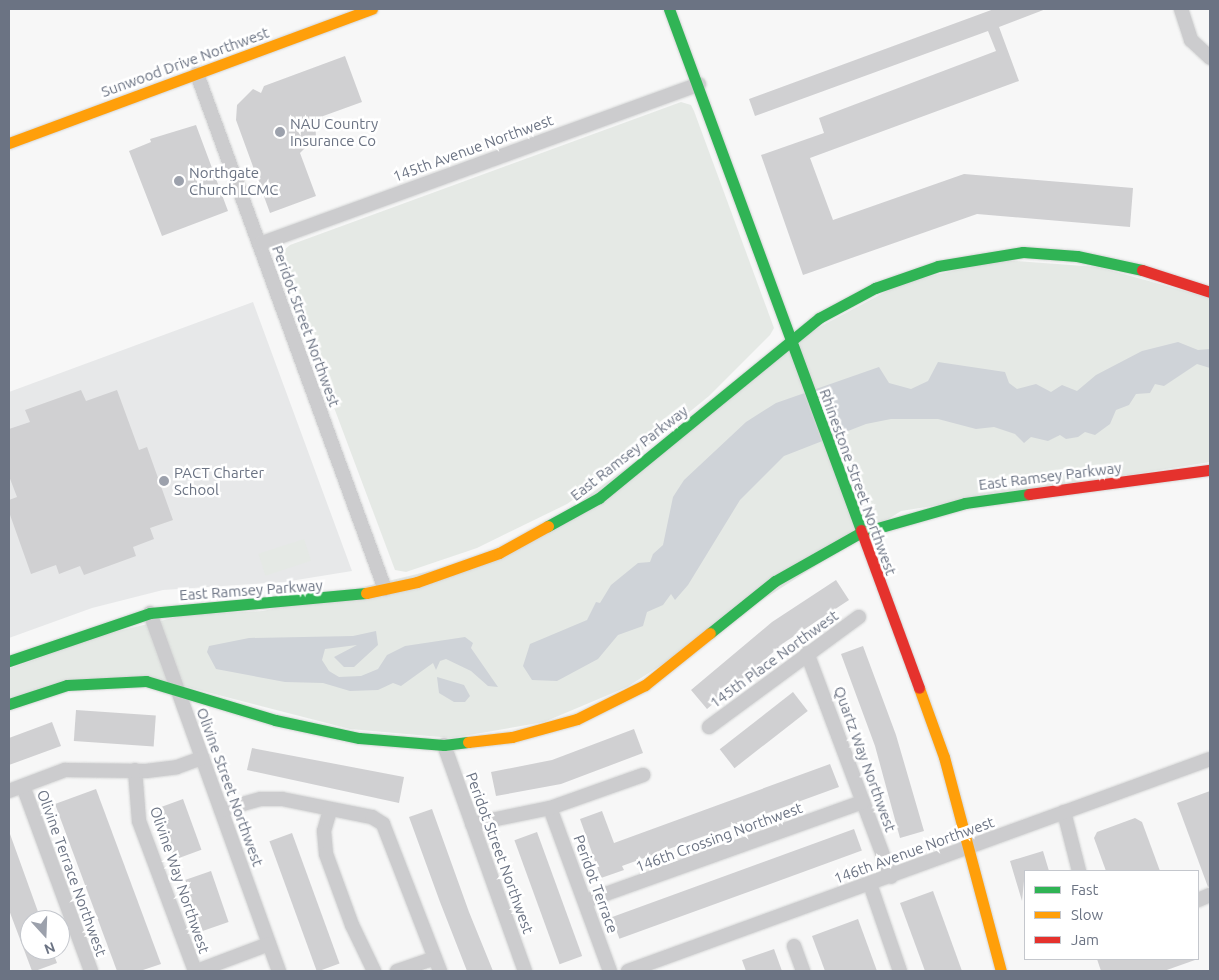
<!DOCTYPE html>
<html>
<head>
<meta charset="utf-8">
<style>
	body { margin:0 }
	#map { position:relative; width:1219px; height:980px; overflow:hidden; background:#f7f7f7; font-family:Ubuntu,sans-serif }
	div>[style] { position:absolute }
	.built>* { inset:0; background:#e7e8e9 }
	.green>* { inset:0; background:#e5e9e5; transform-origin:0 0 }
	.water>* { inset:0; background:#cfd3d8 }
	.building>* { inset:0; background:#d0d0d2; transform-origin:0 0 }
	.roads { filter:drop-shadow(0 0 1px #d4d5d5) drop-shadow(0 0 1px #d4d5d5) }
	.street>* { height:14px; margin:-7px; padding:0 7px; transform-origin:7px; border-radius:7px; background:#ccccce }
	.fast>* { height:11px; margin:-5.5px; padding:0 5.5px; transform-origin:5.5px; border-radius:5.5px; background:#30b455 }
	.slow>* { height:11px; margin:-5.5px; padding:0 5.5px; transform-origin:5.5px; border-radius:5.5px; background:#ff9f0a }
	.jam>* { height:11px; margin:-5.5px; padding:0 5.5px; transform-origin:5.5px; border-radius:5.5px; background:#e5322d }
	.dots>* { width:14px; height:14px; translate:-50% -50%; box-sizing:border-box; border:2px solid #fff; border-radius:50% }
	span { translate:-50% -50%; white-space:nowrap; text-align:center; line-height:1.15; -webkit-text-stroke:5px #fff; paint-order:stroke }
	.street-label { font-size:15px; color:#6b7383 }
	.poi-label { font-size:15px; color:#6b7383 }
	.left { translate:0 -50%; text-align:left }
	.frame { position:absolute; inset:0; border:10px solid #6b7383; pointer-events:none }
	.legend { position:absolute; left:1024px; top:870px; width:175px; height:90px; box-sizing:border-box; background:#fff; border:1px solid #c4c7cd; margin:0; padding:6px 9px; list-style:none; font-size:15px; color:#6b7383 }
	.legend li { display:flex; align-items:center; gap:10px; height:25px }
	.legend b { width:25px; border:1px solid #c4c7cd }
	.north { position:absolute; left:20px; top:910px; width:50px; height:50px; box-sizing:border-box; background:#fff; border:1px solid #c4c7cd; border-radius:50%; rotate:160deg; font-size:14px; font-weight:700; line-height:20px; text-align:center; color:#6b7383 }
	.north::after { content:''; display:block; margin:auto; width:18px; height:22px; background:#9ca1ac; clip-path:polygon(50% 0,100% 100%,50% 72%,0 100%) }
</style>
</head>
<body>
<div id="map">
	<div class="built">
		<div style="clip-path:polygon(253px 302px,352px 571px,284px 582px,163px 590px,92px 608px,9px 638px,9px 392px)"></div>
	</div>
	<div class="green">
		<div style="clip-path:polygon(681px 102px,691px 105px,694px 111px,774px 328px,770px 335px,709px 396px,639px 453px,567px 504px,477px 548px,406px 572px,395px 570px,279px 261px,281px 253px,290px 245px)"></div>
		<div style="clip-path:polygon(1002px 260px,1098px 267px,1210px 298px,1210px 462px,901px 511px,627px 687px,544px 722px,452px 738px,350px 729px,149px 677px,9px 698px,9px 669px,102px 635px,185px 615px,263px 611px,513px 551px,814px 330px,904px 282px)"></div>
		<div style="left:304px;top:539px;width:23px;height:48px;rotate:72deg"></div>
	</div>
	<div class="water">
		<div style="clip-path:polygon(1178px 342px,1198px 350px,1210px 349px,1210px 368px,1197px 364px,1164px 386px,1155px 384px,1150px 393px,1136px 394px,1129px 405px,1116px 410px,1110px 424px,1095px 435px,1085px 432px,1078px 437px,1066px 439px,1060px 435px,1048px 441px,1031px 437px,1024px 443px,1015px 434px,994px 427px,976px 429px,938px 419px,891px 419px,866px 424px,784px 456px,740px 500px,688px 585px,675px 600px,671px 594px,663px 605px,647px 612px,643px 626px,618px 635px,598px 659px,557px 681px,532px 680px,523px 666px,530px 644px,587px 620px,596px 602px,600px 603px,611px 585px,638px 563px,650px 562px,653px 554px,663px 545px,673px 497px,684px 480px,746px 422px,776px 403px,879px 367px,889px 383px,911px 389px,928px 381px,938px 362px,1005px 372px,1009px 383px,1017px 389px,1036px 384px,1051px 392px,1062px 385px,1077px 391px,1096px 375px,1142px 351px)"></div>
		<div style="clip-path:polygon(376px 631px,378px 645px,354px 667px,344px 667px,334px 657px,357px 645px,325px 649px,322px 660px,329px 671px,339px 677px,361px 676px,378px 669px,387px 655px,405px 646px,465px 637px,473px 643px,471px 648px,498px 687px,488px 686px,471px 671px,446px 659px,440px 661px,436px 670px,433px 663px,401px 686px,393px 683px,378px 690px,350px 691px,323px 683px,285px 682px,216px 669px,207px 652px,209px 646px,249px 638px,353px 636px)"></div>
		<div style="clip-path:polygon(437px 677px,464px 685px,470px 696px,465px 702px,454px 702px,439px 693px)"></div>
	</div>
	<div class="building">
		<div style="clip-path:polygon(994px 9px,1046px 9px,999px 27px,1019px 81px,810px 158px,833px 220px,964px 174px,1133px 188px,1130px 227px,977px 214px,803px 275px,761px 155px,824px 133px,819px 118px,996px 51px,988px 31px,755px 116px,749px 99px)"></div>
		<div style="clip-path:polygon(345px 56px,362px 102px,315px 119px,316px 137px,300px 153px,316px 196px,270px 213px,236px 120px,237px 105px,253px 89px,261px 93px,264px 86px)"></div>
		<div style="clip-path:polygon(196px 125px,228px 211px,162px 236px,129px 151px,151px 142px,150px 139px)"></div>
		<div style="clip-path:polygon(81px 390px,86px 401px,117px 390px,139px 450px,147px 447px,173px 520px,150px 528px,154px 539px,133px 547px,136px 556px,84px 575px,80px 566px,59px 574px,56px 565px,31px 574px,9px 512px,9px 500px,17px 497px,9px 476px,9px 429px,30px 422px,25px 410px)"></div>
		<div style="clip-path:polygon(836px 580px,849px 600px,785px 642px,707px 709px,691px 690px,772px 622px)"></div>
		<div style="clip-path:polygon(863px 646px,896px 735px,924px 831px,900px 838px,875px 746px,841px 654px)"></div>
		<div style="left:793px;top:692px;width:24px;height:93px;rotate:52deg"></div>
		<div style="left:76px;top:710px;width:80px;height:31px;rotate:4deg"></div>
		<div style="clip-path:polygon(52px 722px,61px 746px,9px 765px,9px 738px)"></div>
		<div style="clip-path:polygon(634px 729px,643px 753px,561px 784px,496px 796px,491px 772px,552px 760px)"></div>
		<div style="clip-path:polygon(252px 748px,404px 777px,399px 803px,247px 770px)"></div>
		<div style="clip-path:polygon(830px 764px,839px 787px,622px 866px,624px 870px,601px 878px,580px 819px,602px 811px,614px 843px)"></div>
		<div style="clip-path:polygon(96px 789px,161px 964px,140px 971px,117px 971px,55px 804px)"></div>
		<div style="clip-path:polygon(1210px 791px,1210px 886px,1208px 887px,1177px 803px)"></div>
		<div style="left:183px;top:799px;width:54px;height:29px;rotate:70deg"></div>
		<div style="clip-path:polygon(432px 809px,469px 912px,493px 971px,467px 971px,440px 902px,409px 817px)"></div>
		<div style="clip-path:polygon(1135px 818px,1142px 822px,1160px 871px,1106px 871px,1094px 838px,1097px 832px)"></div>
		<div style="left:854px;top:829px;width:23px;height:258px;rotate:70deg"></div>
		<div style="left:537px;top:832px;width:132px;height:24px;rotate:70deg"></div>
		<div style="left:292px;top:833px;width:139px;height:24px;rotate:70deg"></div>
		<div style="clip-path:polygon(10px 834px,41px 920px,30px 920px,30px 950px,52px 950px,57px 963px,35px 971px,32px 971px,9px 910px)"></div>
		<div style="clip-path:polygon(1043px 851px,1049px 871px,1025px 871px,1022px 901px,1010px 861px)"></div>
		<div style="left:211px;top:871px;width:54px;height:29px;rotate:71deg"></div>
		<div style="clip-path:polygon(933px 891px,962px 971px,925px 971px,900px 903px)"></div>
		<div style="clip-path:polygon(858px 919px,877px 971px,825px 971px,812px 936px)"></div>
		<div style="clip-path:polygon(774px 949px,782px 971px,746px 971px,742px 960px)"></div>
		<div style="clip-path:polygon(1097px 959px,1194px 959px,1195px 960px,1164px 971px,1101px 971px)"></div>
	</div>
	<div class="roads">
		<div class="street">
			<div style="left:1181px;top:9px;width:33px;rotate:72deg"></div>
			<div style="left:1191px;top:40px;width:26px;rotate:43deg"></div>
			<div style="left:197px;top:74px;width:548px;rotate:69.95deg"></div>
			<div style="left:260px;top:244px;width:467px;rotate:-20deg"></div>
			<div style="left:150px;top:613px;width:381px;rotate:70.2deg"></div>
			<div style="left:807px;top:653px;width:239px;rotate:69.4deg"></div>
			<div style="left:709px;top:727px;width:186px;rotate:-36.3deg"></div>
			<div style="left:444px;top:745px;width:240px;rotate:70.3deg"></div>
			<div style="left:135px;top:770px;width:51px;rotate:85.5deg"></div>
			<div style="left:139px;top:821px;width:160px;rotate:69.5deg"></div>
			<div style="left:23px;top:786px;width:197px;rotate:69.8deg"></div>
			<div style="left:9px;top:791px;width:60px;rotate:-20.6deg"></div>
			<div style="left:65px;top:770px;width:81px;rotate:0.7deg"></div>
			<div style="left:146px;top:771px;width:31px;rotate:-7deg"></div>
			<div style="left:177px;top:767px;width:27px;rotate:-20deg"></div>
			<div style="left:550px;top:808px;width:174px;rotate:69.8deg"></div>
			<div style="left:221px;top:810px;width:41px;rotate:-15.4deg"></div>
			<div style="left:261px;top:799px;width:21px"></div>
			<div style="left:282px;top:799px;width:92px;rotate:11.3deg"></div>
			<div style="left:372px;top:817px;width:13px;rotate:32deg"></div>
			<div style="left:383px;top:824px;width:158px;rotate:68.8deg"></div>
			<div style="left:330px;top:810px;width:22px;rotate:106deg"></div>
			<div style="left:324px;top:831px;width:23px;rotate:85deg"></div>
			<div style="left:326px;top:854px;width:76px;rotate:69.9deg"></div>
			<div style="left:352px;top:925px;width:51px;rotate:64.4deg"></div>
			<div style="left:1064px;top:812px;width:61px;rotate:75.7deg"></div>
			<div style="left:472px;top:824px;width:80px;rotate:-11.6deg"></div>
			<div style="left:550px;top:808px;width:99px;rotate:-19.5deg"></div>
			<div style="left:870px;top:884px;width:92px;rotate:71deg"></div>
			<div style="left:1198px;top:900px;width:13px;rotate:-23deg"></div>
			<div style="left:586px;top:901px;width:294px;rotate:-19.7deg"></div>
			<div style="left:794px;top:946px;width:27px;rotate:70deg"></div>
			<div style="left:197px;top:971px;width:77px;rotate:-20.6deg"></div>
			<div style="left:397px;top:971px;width:40px;rotate:-18.9deg"></div>
			<div style="left:628px;top:971px;width:619px;rotate:-20.01deg"></div>
		</div>
		<div class="fast">
			<div style="left:669px;top:9px;width:555px;rotate:69.77deg"></div>
			<div style="left:548px;top:526px;width:58px;rotate:-28.8deg"></div>
			<div style="left:599px;top:498px;width:284px;rotate:-39.3deg"></div>
			<div style="left:819px;top:318px;width:64px;rotate:-28.2deg"></div>
			<div style="left:875px;top:288px;width:67px;rotate:-19.2deg"></div>
			<div style="left:938px;top:266px;width:86px;rotate:-9.4deg"></div>
			<div style="left:1023px;top:252px;width:54px;rotate:4.2deg"></div>
			<div style="left:1077px;top:256px;width:66px;rotate:12.2deg"></div>
			<div style="left:710px;top:633px;width:83px;rotate:-38.7deg"></div>
			<div style="left:775px;top:581px;width:98px;rotate:-29.5deg"></div>
			<div style="left:860px;top:533px;width:109px;rotate:-15.9deg"></div>
			<div style="left:965px;top:503px;width:65px;rotate:-8deg"></div>
			<div style="left:9px;top:661px;width:149px;rotate:-18.8deg"></div>
			<div style="left:150px;top:613px;width:217px;rotate:-5.3deg"></div>
			<div style="left:9px;top:704px;width:61px;rotate:-18.1deg"></div>
			<div style="left:67px;top:685px;width:79px;rotate:-2.9deg"></div>
			<div style="left:146px;top:681px;width:135px;rotate:16.8deg"></div>
			<div style="left:275px;top:720px;width:86px;rotate:12.1deg"></div>
			<div style="left:359px;top:738px;width:85px;rotate:4.7deg"></div>
			<div style="left:444px;top:745px;width:24px;rotate:-7deg"></div>
		</div>
		<div class="slow">
			<div style="left:9px;top:143px;width:387px;rotate:-20.3deg"></div>
			<div style="left:366px;top:593px;width:52px;rotate:-12.2deg"></div>
			<div style="left:417px;top:582px;width:87px;rotate:-19.5deg"></div>
			<div style="left:499px;top:553px;width:56px;rotate:-28.9deg"></div>
			<div style="left:919px;top:688px;width:73px;rotate:70.1deg"></div>
			<div style="left:944px;top:757px;width:221px;rotate:75.1deg"></div>
			<div style="left:468px;top:742px;width:44px;rotate:-6.5deg"></div>
			<div style="left:512px;top:737px;width:67px;rotate:-15.5deg"></div>
			<div style="left:577px;top:719px;width:76px;rotate:-26.6deg"></div>
			<div style="left:645px;top:685px;width:83px;rotate:-38.7deg"></div>
		</div>
		<div class="jam">
			<div style="left:1142px;top:270px;width:71px;rotate:17.9deg"></div>
			<div style="left:1029px;top:494px;width:183px;rotate:-7.6deg"></div>
			<div style="left:861px;top:530px;width:168px;rotate:69.8deg"></div>
		</div>
	</div>
	<div class="dots">
		<div style="left:280px;top:132px;background:#9ca1ac"></div>
		<div style="left:179px;top:181px;background:#9ca1ac"></div>
		<div style="left:164px;top:481px;background:#9ca1ac"></div>
	</div>
	<div class="street-label">
		<span style="left:185px;top:62px;rotate:-20deg">Sunwood Drive Northwest</span>
		<span style="left:473px;top:148px;rotate:-20deg">145th Avenue Northwest</span>
		<span style="left:306px;top:326px;rotate:70deg">Peridot Street Northwest</span>
		<span style="left:629px;top:453px;rotate:-38deg">East Ramsey Parkway</span>
		<span style="left:1050px;top:476px;rotate:-7deg">East Ramsey Parkway</span>
		<span style="left:858px;top:482px;rotate:70deg">Rhinestone Street Northwest</span>
		<span style="left:251px;top:590px;rotate:-4deg">East Ramsey Parkway</span>
		<span style="left:774px;top:659px;rotate:-36deg">145th Place Northwest</span>
		<span style="left:865px;top:759px;rotate:70deg">Quartz Way Northwest</span>
		<span style="left:230px;top:787px;rotate:70deg">Olivine Street Northwest</span>
		<span style="left:719px;top:837px;rotate:-20deg">146th Crossing Northwest</span>
		<span style="left:914px;top:850px;rotate:-20deg">146th Avenue Northwest</span>
		<span style="left:500px;top:853px;rotate:70deg">Peridot Street Northwest</span>
		<span style="left:72px;top:873px;rotate:70deg">Olivine Terrace Northwest</span>
		<span style="left:180px;top:880px;rotate:71deg">Olivine Way Northwest</span>
		<span style="left:596px;top:884px;rotate:70deg">Peridot Terrace</span>
	</div>
	<div class="poi-label">
		<span class="left" style="left:290px;top:132px">NAU Country<br>Insurance Co</span>
		<span class="left" style="left:189px;top:181px">Northgate<br>Church LCMC</span>
		<span class="left" style="left:174px;top:481px">PACT Charter<br>School</span>
	</div>
	<div class="frame"></div>
	<ul class="legend">
	<li><b style="height:6px;background:#30b455"></b>Fast</li>
	<li><b style="height:6px;background:#ff9f0a"></b>Slow</li>
	<li><b style="height:6px;background:#e5322d"></b>Jam</li>
	</ul>
	<div class="north">N</div>
</div>
</body>
</html>
